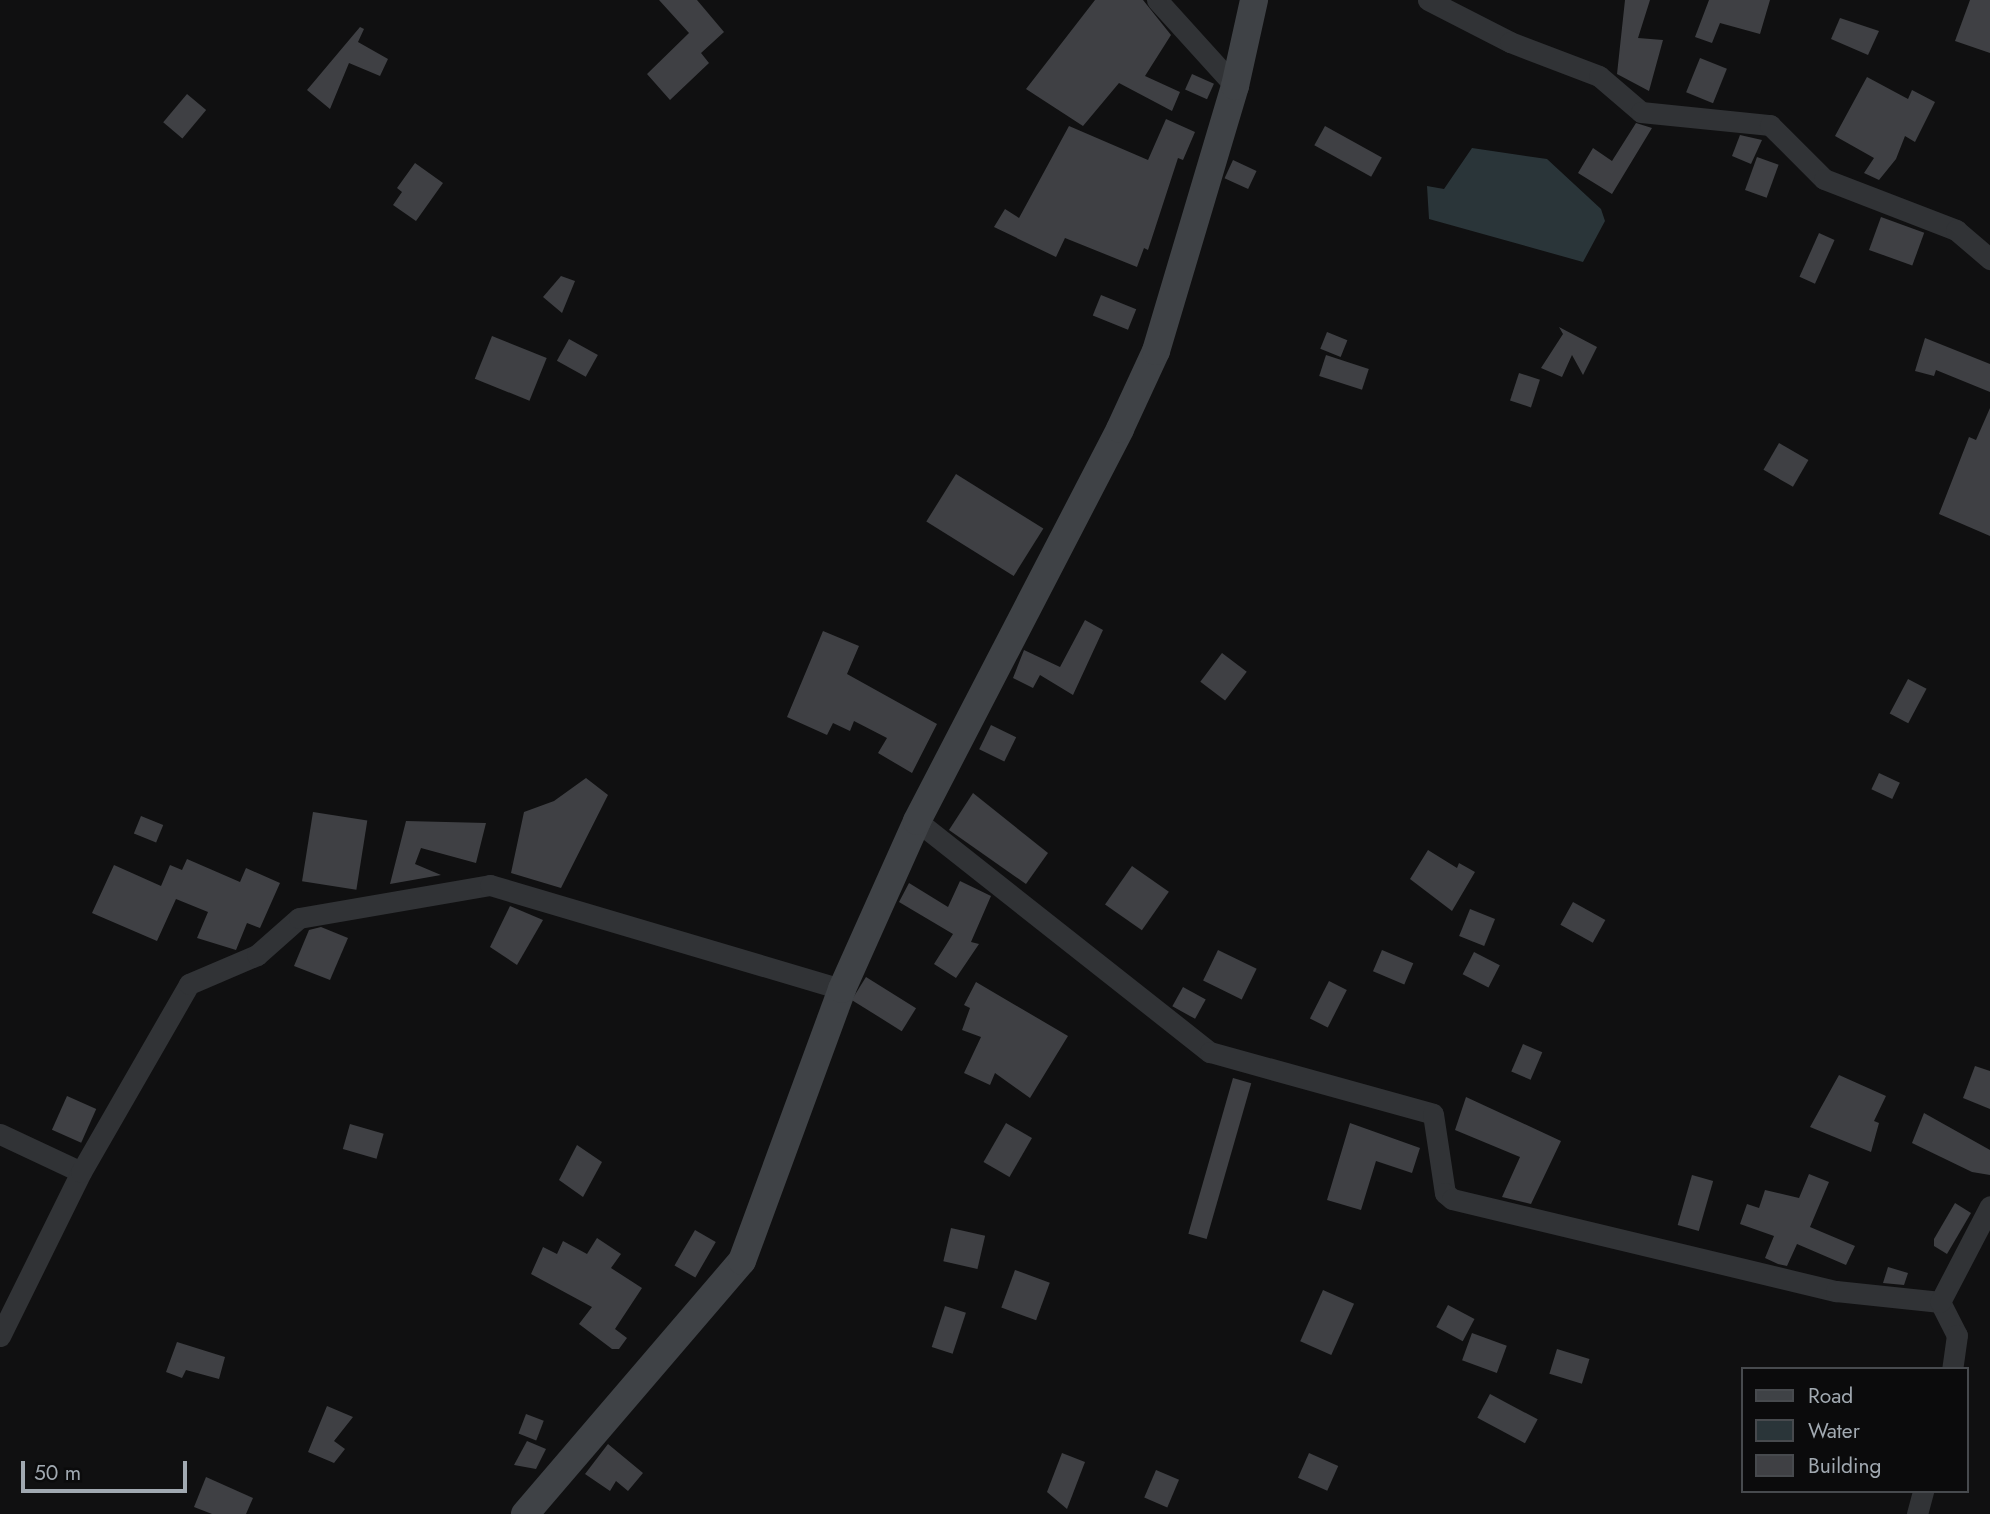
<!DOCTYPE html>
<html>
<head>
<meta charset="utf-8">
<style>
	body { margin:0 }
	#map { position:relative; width:1990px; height:1514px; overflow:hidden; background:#101011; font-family:Jost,sans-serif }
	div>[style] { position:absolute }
	.water>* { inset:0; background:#2a3539 }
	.building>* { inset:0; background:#3f4044; transform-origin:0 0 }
	.street>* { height:21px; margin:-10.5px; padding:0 10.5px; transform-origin:10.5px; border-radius:10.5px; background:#313336 }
	.secondary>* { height:28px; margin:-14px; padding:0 14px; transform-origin:14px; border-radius:14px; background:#3f4246 }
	span { translate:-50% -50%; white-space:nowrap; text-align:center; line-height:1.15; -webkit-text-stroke:6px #0b0b0c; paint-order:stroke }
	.legend { position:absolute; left:1741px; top:1367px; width:228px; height:126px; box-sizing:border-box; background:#0b0b0c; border:2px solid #474a4e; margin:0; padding:9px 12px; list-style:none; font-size:21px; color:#a1a9b1 }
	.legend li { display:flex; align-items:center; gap:14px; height:35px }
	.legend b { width:35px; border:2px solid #474a4e }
	.scale { position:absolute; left:21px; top:1461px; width:166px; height:32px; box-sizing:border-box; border:4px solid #a1a9b1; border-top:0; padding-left:9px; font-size:21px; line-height:24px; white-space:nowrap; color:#a1a9b1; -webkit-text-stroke:5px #0b0b0c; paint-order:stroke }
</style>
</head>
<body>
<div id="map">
	<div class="water">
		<div style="clip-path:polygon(1472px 148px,1547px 159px,1601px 209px,1605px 221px,1583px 262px,1429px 219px,1427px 186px,1444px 189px)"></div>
	</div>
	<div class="building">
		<div style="clip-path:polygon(659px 0,697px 0,724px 32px,701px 53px,709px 63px,670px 100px,647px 74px,689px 33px)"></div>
		<div style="clip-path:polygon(1095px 0,1143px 0,1171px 35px,1145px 76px,1180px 92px,1172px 111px,1119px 83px,1083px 126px,1026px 89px)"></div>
		<div style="clip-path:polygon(1625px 0,1650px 0,1638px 38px,1663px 40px,1649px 91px,1617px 74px)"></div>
		<div style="clip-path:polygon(1709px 0,1770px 0,1760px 34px,1720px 23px,1712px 43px,1695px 37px)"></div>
		<div style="clip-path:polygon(1970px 0,1990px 0,1990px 53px,1955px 41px)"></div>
		<div style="clip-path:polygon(1840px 18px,1879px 31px,1868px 55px,1831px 39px)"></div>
		<div style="clip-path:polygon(360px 27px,364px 29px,358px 42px,388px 59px,380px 76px,349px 63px,330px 109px,307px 90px)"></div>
		<div style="left:1700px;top:58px;width:29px;height:37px;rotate:22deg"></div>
		<div style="left:1192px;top:74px;width:24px;height:17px;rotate:24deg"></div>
		<div style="clip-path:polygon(1867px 77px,1908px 99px,1912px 90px,1935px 102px,1915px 142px,1905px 136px,1896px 159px,1879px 180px,1864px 173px,1874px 158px,1835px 136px)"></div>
		<div style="left:187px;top:94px;width:25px;height:37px;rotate:40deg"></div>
		<div style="clip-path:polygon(1166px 119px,1195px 132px,1183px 160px,1178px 158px,1148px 250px,1144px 248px,1137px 267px,1065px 238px,1056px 257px,994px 227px,1005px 209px,1019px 218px,1069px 126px,1148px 160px)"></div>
		<div style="clip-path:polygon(1636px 123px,1652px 128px,1612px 194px,1578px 173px,1593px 148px,1612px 161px)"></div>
		<div style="left:1325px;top:126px;width:65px;height:22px;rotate:29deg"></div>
		<div style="clip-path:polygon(1740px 135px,1762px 140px,1751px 164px,1732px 156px)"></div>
		<div style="left:1757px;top:157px;width:23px;height:35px;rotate:20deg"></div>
		<div style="left:1233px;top:160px;width:26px;height:20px;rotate:25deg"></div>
		<div style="clip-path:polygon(415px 163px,443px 183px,416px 221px,393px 205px,402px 192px,397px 188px)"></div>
		<div style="left:1881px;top:217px;width:46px;height:35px;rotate:20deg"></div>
		<div style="left:1819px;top:233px;width:17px;height:48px;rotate:24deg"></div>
		<div style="clip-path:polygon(561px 276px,575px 281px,562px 313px,543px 297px)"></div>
		<div style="left:1101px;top:295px;width:38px;height:22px;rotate:22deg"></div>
		<div style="clip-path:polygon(1559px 327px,1597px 347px,1583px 375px,1572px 355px,1562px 377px,1541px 368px,1563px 334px)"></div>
		<div style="left:1327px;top:332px;width:22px;height:18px;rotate:22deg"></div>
		<div style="left:492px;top:336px;width:59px;height:46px;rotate:22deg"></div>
		<div style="clip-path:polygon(1925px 338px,1990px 364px,1990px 392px,1936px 370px,1934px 376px,1915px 371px)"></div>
		<div style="left:569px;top:339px;width:33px;height:25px;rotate:29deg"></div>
		<div style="left:1326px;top:355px;width:45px;height:22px;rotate:18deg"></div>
		<div style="left:1519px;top:373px;width:22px;height:29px;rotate:18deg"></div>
		<div style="clip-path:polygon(1990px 408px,1990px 536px,1939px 514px,1969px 437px,1976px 440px)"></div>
		<div style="left:1779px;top:443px;width:34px;height:31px;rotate:30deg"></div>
		<div style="left:956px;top:474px;width:103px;height:56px;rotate:32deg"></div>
		<div style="clip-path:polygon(1085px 620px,1103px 630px,1073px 695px,1040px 675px,1033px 688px,1013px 678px,1024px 650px,1060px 667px)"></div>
		<div style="clip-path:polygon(823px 631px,859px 646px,847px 674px,937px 724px,912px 773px,878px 753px,887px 738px,854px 721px,850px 731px,833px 723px,827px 735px,787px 717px)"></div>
		<div style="left:1222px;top:653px;width:31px;height:36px;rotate:37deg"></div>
		<div style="left:1908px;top:679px;width:21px;height:39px;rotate:28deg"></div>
		<div style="left:991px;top:725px;width:28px;height:27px;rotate:26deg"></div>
		<div style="left:1879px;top:773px;width:23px;height:18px;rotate:25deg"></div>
		<div style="clip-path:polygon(586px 778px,608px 795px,561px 888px,511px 873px,524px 812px,554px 801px)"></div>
		<div style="clip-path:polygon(973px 793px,1048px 853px,1026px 884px,949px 830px)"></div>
		<div style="left:313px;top:812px;width:55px;height:70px;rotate:9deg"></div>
		<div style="left:141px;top:816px;width:24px;height:19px;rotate:22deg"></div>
		<div style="clip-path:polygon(406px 821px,486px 823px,476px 863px,421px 848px,415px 864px,441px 875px,390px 884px)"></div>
		<div style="clip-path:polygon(1428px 850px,1457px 868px,1459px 863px,1475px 872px,1452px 911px,1410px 879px)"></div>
		<div style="clip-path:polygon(187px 859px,240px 882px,246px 868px,280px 883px,260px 928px,247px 923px,236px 950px,197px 938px,208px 912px,176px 899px,157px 941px,92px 913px,114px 865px,161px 886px,170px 865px,182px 870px)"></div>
		<div style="left:1132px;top:866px;width:45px;height:47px;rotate:35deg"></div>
		<div style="clip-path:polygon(960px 881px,991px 896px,971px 942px,979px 944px,956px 978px,934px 964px,953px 934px,899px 902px,909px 883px,948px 907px)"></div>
		<div style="left:1573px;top:902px;width:37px;height:26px;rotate:29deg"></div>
		<div style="clip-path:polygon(510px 906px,543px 920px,517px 965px,490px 947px)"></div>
		<div style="left:1470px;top:909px;width:27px;height:29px;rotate:22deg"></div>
		<div style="clip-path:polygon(321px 927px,348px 938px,330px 980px,294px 966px,309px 930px)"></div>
		<div style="left:1218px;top:950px;width:43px;height:34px;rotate:26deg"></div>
		<div style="left:1382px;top:950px;width:34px;height:23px;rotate:23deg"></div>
		<div style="left:1474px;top:952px;width:29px;height:25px;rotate:27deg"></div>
		<div style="left:866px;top:977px;width:59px;height:27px;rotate:32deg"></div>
		<div style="left:1329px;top:981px;width:20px;height:42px;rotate:27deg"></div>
		<div style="clip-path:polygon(976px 982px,1068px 1036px,1030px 1098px,995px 1073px,990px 1085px,964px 1073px,981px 1037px,962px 1030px,970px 1008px,964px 1005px)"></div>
		<div style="left:1183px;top:987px;width:26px;height:22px;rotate:29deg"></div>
		<div style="left:1523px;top:1044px;width:21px;height:30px;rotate:23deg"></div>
		<div style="clip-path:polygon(1975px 1066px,1990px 1071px,1990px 1109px,1963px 1098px)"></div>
		<div style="clip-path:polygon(1839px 1075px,1886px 1096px,1874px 1121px,1879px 1123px,1871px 1152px,1810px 1127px)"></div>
		<div style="left:1233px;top:1078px;width:19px;height:162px;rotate:16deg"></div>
		<div style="left:67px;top:1096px;width:32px;height:37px;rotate:24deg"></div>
		<div style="clip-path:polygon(1466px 1097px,1561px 1141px,1531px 1204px,1502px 1197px,1520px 1157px,1455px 1130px)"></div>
		<div style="clip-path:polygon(1924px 1113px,1990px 1150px,1990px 1175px,1972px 1172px,1912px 1143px)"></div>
		<div style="left:1006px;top:1123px;width:30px;height:45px;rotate:30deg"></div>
		<div style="clip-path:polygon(1350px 1123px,1420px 1148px,1412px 1173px,1376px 1161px,1361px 1210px,1327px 1200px)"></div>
		<div style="left:350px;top:1124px;width:35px;height:26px;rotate:16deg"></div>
		<div style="clip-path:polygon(577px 1145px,602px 1162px,583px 1197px,559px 1180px)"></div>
		<div style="clip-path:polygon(1809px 1174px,1829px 1182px,1810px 1227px,1855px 1246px,1846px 1265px,1797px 1244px,1787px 1266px,1778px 1264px,1765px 1258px,1774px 1236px,1740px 1224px,1747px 1204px,1759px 1208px,1765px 1190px,1799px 1198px)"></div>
		<div style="left:1692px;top:1175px;width:22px;height:52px;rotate:16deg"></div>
		<div style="clip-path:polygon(1955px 1203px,1971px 1213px,1947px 1254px,1934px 1246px,1934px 1239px)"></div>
		<div style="left:951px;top:1228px;width:35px;height:34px;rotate:13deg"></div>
		<div style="left:695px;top:1230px;width:24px;height:41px;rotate:30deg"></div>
		<div style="clip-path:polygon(597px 1238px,621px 1254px,611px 1268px,642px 1288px,615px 1329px,627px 1338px,619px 1349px,612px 1349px,579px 1324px,592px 1307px,531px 1274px,543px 1247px,557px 1254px,563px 1241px,587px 1254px)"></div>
		<div style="clip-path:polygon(1888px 1267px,1908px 1273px,1904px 1285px,1883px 1283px)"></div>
		<div style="left:1015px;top:1270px;width:37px;height:40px;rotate:20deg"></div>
		<div style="left:1323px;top:1290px;width:34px;height:56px;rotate:24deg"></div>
		<div style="left:1448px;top:1305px;width:30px;height:25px;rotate:28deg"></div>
		<div style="left:945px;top:1306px;width:22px;height:43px;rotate:18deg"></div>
		<div style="left:1472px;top:1333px;width:37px;height:29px;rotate:20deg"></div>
		<div style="clip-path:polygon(177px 1342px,225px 1357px,219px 1379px,186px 1370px,182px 1378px,166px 1372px)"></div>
		<div style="left:1557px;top:1349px;width:34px;height:26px;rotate:17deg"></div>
		<div style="left:1490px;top:1394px;width:54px;height:27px;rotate:28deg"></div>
		<div style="clip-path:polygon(327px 1406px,353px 1417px,334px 1441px,345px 1449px,334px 1463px,308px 1452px)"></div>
		<div style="left:526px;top:1414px;width:19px;height:21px;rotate:21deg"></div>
		<div style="clip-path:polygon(527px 1441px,546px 1449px,536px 1469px,514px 1465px)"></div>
		<div style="clip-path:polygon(608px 1444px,643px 1473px,628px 1491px,616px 1481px,610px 1491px,585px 1474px)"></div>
		<div style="clip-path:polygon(1062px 1453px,1085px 1462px,1067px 1509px,1047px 1492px)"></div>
		<div style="left:1309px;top:1453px;width:32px;height:27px;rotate:24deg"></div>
		<div style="left:1156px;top:1470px;width:25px;height:30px;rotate:23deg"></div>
		<div style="clip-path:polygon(206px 1477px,253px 1498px,246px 1514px,212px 1514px,194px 1507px)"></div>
	</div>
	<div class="street">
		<div style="left:1157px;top:0;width:116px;rotate:47.8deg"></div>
		<div style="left:1428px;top:0;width:92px;rotate:27.1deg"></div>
		<div style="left:1510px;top:42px;width:95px;rotate:20.9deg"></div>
		<div style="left:1599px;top:76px;width:55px;rotate:40.6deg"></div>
		<div style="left:1641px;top:112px;width:130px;rotate:5.8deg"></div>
		<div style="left:1770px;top:125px;width:76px;rotate:45deg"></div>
		<div style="left:1824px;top:179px;width:142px;rotate:21.1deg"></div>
		<div style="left:1956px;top:230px;width:45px;rotate:40.5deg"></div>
		<div style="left:917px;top:821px;width:373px;rotate:38.3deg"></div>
		<div style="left:1210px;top:1052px;width:231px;rotate:15.5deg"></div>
		<div style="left:1433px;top:1114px;width:80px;rotate:81.4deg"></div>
		<div style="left:1445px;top:1193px;width:9px;rotate:41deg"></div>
		<div style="left:1452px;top:1199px;width:395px;rotate:13.5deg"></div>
		<div style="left:1836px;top:1291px;width:105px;rotate:6deg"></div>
		<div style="left:1940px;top:1302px;width:37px;rotate:63deg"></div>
		<div style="left:1957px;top:1335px;width:34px;rotate:98deg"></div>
		<div style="left:0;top:1134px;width:89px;rotate:25.1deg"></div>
		<div style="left:1940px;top:1302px;width:108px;rotate:-62.5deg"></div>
		<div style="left:0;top:1336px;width:183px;rotate:-63.7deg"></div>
		<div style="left:81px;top:1172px;width:217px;rotate:-60.1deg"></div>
		<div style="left:189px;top:984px;width:74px;rotate:-23.1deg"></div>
		<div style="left:257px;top:955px;width:56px;rotate:-41.4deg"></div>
		<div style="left:299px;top:918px;width:194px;rotate:-9.8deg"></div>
		<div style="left:490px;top:885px;width:367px;rotate:16.5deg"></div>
		<div style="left:1917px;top:1514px;width:24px;rotate:-75deg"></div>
	</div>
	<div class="secondary">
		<div style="left:525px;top:1514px;width:333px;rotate:-49.4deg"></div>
		<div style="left:742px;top:1261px;width:290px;rotate:-69.8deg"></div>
		<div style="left:842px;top:989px;width:184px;rotate:-65.9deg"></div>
		<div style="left:917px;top:821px;width:441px;rotate:-62.6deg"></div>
		<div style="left:1120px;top:429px;width:86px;rotate:-65.2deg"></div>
		<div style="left:1156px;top:351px;width:277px;rotate:-73.4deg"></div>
		<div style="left:1235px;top:86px;width:88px;rotate:-77.5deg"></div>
	</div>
	<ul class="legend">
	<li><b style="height:9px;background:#3f4246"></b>Road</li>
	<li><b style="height:19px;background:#2a3539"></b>Water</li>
	<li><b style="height:19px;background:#3f4044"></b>Building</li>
	</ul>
	<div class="scale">50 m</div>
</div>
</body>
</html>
